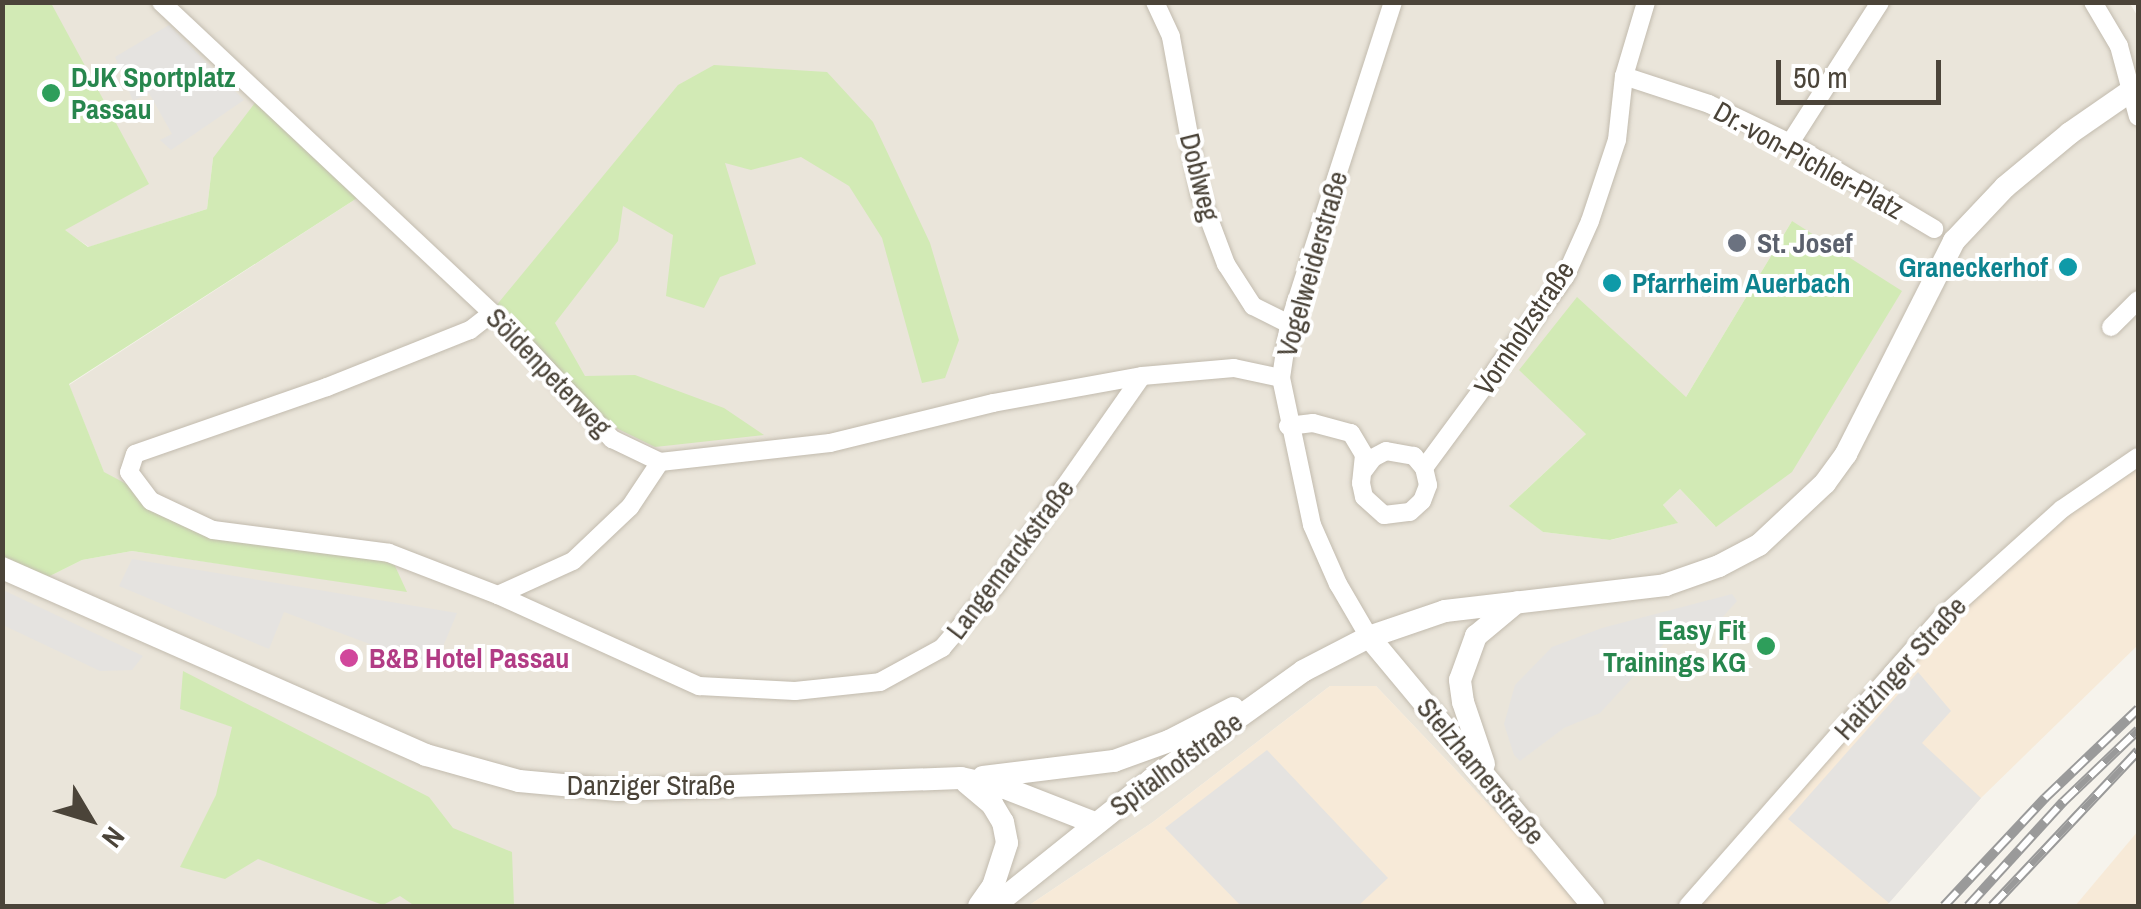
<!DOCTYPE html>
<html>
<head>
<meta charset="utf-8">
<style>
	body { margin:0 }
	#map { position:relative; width:2141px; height:909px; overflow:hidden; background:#f6f3ec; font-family:"Archivo Narrow",sans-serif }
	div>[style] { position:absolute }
	.residential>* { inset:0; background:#eae5da }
	.commercial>* { inset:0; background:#f7ead8 }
	.green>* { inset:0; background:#d2eab5 }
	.parking>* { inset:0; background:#e5e3e0 }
	.roads { filter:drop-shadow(0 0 2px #c2bbae) drop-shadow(0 0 2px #c2bbae) }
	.minor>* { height:18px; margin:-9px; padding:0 9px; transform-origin:9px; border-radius:9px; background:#fff }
	.tertiary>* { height:22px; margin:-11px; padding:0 11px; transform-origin:11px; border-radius:11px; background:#fff }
	.rail>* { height:10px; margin-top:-5px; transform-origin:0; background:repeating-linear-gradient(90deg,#fff 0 19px,#9a9a9a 0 38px); box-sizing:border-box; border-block:2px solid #9a9a9a }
	.dots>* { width:28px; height:28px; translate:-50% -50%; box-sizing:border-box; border:5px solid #fff; border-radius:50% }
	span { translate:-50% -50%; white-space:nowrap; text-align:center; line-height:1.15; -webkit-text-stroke:8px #fff; paint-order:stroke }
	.leisure-label { font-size:28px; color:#27864d; font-weight:700 }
	.left { translate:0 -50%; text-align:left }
	.right { translate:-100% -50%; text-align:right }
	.street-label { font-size:28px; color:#4b4439 }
	.worship-label { font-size:28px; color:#5b616d; font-weight:700 }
	.culture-label { font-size:28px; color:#0d838f; font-weight:700 }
	.hotel-label { font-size:28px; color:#b23c85; font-weight:700 }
	.frame { position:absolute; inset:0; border:5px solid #4b4439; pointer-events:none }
	.north { position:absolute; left:40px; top:769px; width:100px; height:100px; -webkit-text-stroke:8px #fff; paint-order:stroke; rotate:128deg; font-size:28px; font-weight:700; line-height:40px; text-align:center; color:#4b4439 }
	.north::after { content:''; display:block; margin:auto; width:35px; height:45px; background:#4b4439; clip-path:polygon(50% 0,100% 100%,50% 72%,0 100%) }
	.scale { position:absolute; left:1776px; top:60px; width:165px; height:45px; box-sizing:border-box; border:5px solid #4b4439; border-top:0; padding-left:12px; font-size:30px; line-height:35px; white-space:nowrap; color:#4b4439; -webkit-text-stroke:8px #fff; paint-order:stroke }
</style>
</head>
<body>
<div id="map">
	<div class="residential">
		<div style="clip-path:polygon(evenodd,2129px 2px,2138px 17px,2138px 457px,1691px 906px,1585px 906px,1376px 686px,1330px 686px,1153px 822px,1028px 906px,3px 906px,3px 568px,36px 583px,82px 560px,132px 551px,406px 591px,213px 530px,104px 473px,69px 385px,365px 193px,213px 158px,207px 209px,89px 247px,64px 230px,3px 3px,2129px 2px,1792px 221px,1715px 526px,1680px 489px,1663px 505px,1677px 523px,1611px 540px,1543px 532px,1510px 505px,1587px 433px,1686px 397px,1792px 221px)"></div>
	</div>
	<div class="commercial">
		<div style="clip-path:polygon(2138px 457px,2138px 645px,1981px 798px,1886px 906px,1691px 906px,1975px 585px)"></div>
		<div style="clip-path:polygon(1330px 686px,1376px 686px,1585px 906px,1028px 906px,1153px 822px)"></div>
		<div style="clip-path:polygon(2138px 831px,2138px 906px,2075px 906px)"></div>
	</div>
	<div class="green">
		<div style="clip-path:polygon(3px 3px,51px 3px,149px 184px,65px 230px,88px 247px,207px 209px,213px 158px,261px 95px,365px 193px,69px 384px,104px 472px,213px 530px,389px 553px,407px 592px,132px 551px,82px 560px,36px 583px,3px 568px)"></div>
		<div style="clip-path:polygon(714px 65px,827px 72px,873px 122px,930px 243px,959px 340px,945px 378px,922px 383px,882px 238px,849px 186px,801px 157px,751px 170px,725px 163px,756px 264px,720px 277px,704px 308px,666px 296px,673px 235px,623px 206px,618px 241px,555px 323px,585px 376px,635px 375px,724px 408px,764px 435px,655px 447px,612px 426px,495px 307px,678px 85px)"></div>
		<div style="clip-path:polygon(1792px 221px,1902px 291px,1792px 472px,1716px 527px,1680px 489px,1663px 505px,1678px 523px,1610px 540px,1543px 532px,1509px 506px,1586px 434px,1519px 370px,1577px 297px,1686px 397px)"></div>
		<div style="clip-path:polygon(183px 671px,429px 797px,453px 828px,512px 852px,514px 906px,415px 906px,400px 896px,383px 905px,258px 859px,225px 879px,180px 867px,216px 795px,232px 727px,180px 709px)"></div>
	</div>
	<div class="parking">
		<div style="clip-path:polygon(169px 25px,244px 100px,171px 150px,160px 140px,172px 134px,149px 93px,133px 101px,115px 57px)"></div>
		<div style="clip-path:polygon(132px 559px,457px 613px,434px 668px,284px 612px,269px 649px,119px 586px)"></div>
		<div style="clip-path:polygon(3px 590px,143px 656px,132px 670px,100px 671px,3px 625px)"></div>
		<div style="clip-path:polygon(1732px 594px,1737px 601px,1701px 641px,1682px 624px,1600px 713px,1564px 728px,1520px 761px,1514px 755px,1504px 724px,1515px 685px,1552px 647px,1602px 628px)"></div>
		<div style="clip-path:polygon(1918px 672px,1951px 711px,1922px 743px,1981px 798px,1889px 903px,1788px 819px)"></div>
		<div style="clip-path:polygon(1267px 750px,1388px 878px,1358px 906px,1241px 906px,1165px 828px)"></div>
	</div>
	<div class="roads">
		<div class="minor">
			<div style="left:161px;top:2px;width:485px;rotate:43.2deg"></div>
			<div style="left:514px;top:334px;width:144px;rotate:47deg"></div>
			<div style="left:612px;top:439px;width:53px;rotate:25.6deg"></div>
			<div style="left:660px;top:462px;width:171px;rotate:-6.4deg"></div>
			<div style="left:830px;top:443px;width:168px;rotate:-13.8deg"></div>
			<div style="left:993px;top:403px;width:151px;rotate:-10.3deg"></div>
			<div style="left:1142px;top:376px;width:92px;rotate:-5deg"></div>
			<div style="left:1234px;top:368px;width:48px;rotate:12deg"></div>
			<div style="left:1155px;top:2px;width:38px;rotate:65deg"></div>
			<div style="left:1171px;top:37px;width:161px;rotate:79.6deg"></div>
			<div style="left:1200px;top:195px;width:74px;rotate:69.4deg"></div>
			<div style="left:1226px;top:264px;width:50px;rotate:57.3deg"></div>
			<div style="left:1253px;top:306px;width:40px;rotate:26.6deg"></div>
			<div style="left:2093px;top:2px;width:51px;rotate:59.4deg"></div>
			<div style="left:2119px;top:46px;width:73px;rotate:75deg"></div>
			<div style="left:1624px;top:76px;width:89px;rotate:18.2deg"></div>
			<div style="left:1709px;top:104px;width:90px;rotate:25.7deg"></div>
			<div style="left:1790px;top:143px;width:168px;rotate:30.8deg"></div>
			<div style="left:1790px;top:143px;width:167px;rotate:-57.4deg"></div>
			<div style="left:492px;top:313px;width:28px;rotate:142deg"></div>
			<div style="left:470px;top:330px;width:154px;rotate:158.3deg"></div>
			<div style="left:327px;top:387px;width:203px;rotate:160.8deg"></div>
			<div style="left:135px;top:454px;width:19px;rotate:108deg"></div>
			<div style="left:129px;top:472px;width:36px;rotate:53deg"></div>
			<div style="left:151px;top:501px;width:68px;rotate:25.1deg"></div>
			<div style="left:213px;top:530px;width:177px;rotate:7.4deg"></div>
			<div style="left:389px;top:553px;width:117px;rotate:21.1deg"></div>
			<div style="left:498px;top:595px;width:221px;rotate:24.4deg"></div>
			<div style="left:699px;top:686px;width:96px;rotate:3deg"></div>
			<div style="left:795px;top:691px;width:85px;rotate:-6deg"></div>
			<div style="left:880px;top:682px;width:71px;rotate:-28.7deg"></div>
			<div style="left:942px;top:648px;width:82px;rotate:-49.5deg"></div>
			<div style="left:995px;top:586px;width:256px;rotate:-55deg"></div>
			<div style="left:2111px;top:327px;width:38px;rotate:-45deg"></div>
			<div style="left:1288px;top:426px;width:25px;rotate:-7deg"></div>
			<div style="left:1313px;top:423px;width:39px;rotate:15deg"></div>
			<div style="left:1351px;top:433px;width:26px;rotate:59deg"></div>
			<div style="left:1364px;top:455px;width:28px;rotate:96deg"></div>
			<div style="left:1361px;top:483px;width:14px;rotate:78deg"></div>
			<div style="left:1364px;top:497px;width:27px;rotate:42deg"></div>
			<div style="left:1384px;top:515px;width:26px;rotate:-7deg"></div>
			<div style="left:1410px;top:512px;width:16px;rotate:-43deg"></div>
			<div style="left:1422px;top:501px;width:17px;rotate:-69deg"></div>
			<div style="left:1428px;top:485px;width:17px;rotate:-103deg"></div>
			<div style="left:1424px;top:468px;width:16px;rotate:-130deg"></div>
			<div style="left:1414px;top:456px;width:28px;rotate:-170deg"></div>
			<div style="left:1386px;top:451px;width:15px;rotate:152deg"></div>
			<div style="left:1373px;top:458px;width:15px;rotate:127deg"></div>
			<div style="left:1424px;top:468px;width:237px;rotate:-53.6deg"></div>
			<div style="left:1565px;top:277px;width:61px;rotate:-65.9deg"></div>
			<div style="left:1590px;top:221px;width:85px;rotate:-71.6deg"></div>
			<div style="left:1617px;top:140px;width:64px;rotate:-83.8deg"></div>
			<div style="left:1624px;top:76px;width:77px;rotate:-73.4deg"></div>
			<div style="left:498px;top:595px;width:82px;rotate:-24.4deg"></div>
			<div style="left:573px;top:561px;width:79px;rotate:-43.5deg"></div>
			<div style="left:630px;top:507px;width:54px;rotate:-56.3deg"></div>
			<div style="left:1369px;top:637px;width:61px;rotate:-120.3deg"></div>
			<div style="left:1338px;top:584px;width:64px;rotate:-113.8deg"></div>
			<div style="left:1312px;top:525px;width:150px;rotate:-101.9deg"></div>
			<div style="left:1281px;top:378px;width:55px;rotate:-81.6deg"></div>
			<div style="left:1289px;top:324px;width:338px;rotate:-72.1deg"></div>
			<div style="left:1688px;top:906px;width:385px;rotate:-48.7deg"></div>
			<div style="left:1942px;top:617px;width:161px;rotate:-42deg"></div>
			<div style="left:2062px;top:509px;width:92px;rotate:-34.4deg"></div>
		</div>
		<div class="tertiary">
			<div style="left:2px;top:568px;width:463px;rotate:23.8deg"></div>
			<div style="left:426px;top:755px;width:97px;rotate:15.6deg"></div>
			<div style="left:519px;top:781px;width:99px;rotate:5.2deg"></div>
			<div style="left:618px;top:790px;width:343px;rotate:-2deg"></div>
			<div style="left:961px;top:778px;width:45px;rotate:12.8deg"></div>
			<div style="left:1005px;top:788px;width:97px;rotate:21.3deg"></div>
			<div style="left:1369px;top:637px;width:350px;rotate:50.2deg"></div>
			<div style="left:1484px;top:764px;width:65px;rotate:-108.7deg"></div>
			<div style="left:1463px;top:702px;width:22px;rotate:-98deg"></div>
			<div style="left:1460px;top:680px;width:47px;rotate:-70deg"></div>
			<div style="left:1476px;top:636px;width:53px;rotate:-39.7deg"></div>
			<div style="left:983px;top:777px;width:132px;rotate:-7deg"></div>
			<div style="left:1114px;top:761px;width:59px;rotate:-20deg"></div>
			<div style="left:1169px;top:741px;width:72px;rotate:-27.3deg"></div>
			<div style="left:967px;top:783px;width:33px;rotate:40deg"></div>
			<div style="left:992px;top:804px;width:21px;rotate:59deg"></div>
			<div style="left:1003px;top:822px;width:21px;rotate:79deg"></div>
			<div style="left:1007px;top:843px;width:45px;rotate:108deg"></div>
			<div style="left:993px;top:886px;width:24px;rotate:125deg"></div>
			<div style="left:994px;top:906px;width:201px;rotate:-38.7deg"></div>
			<div style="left:1151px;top:780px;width:187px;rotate:-35.6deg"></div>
			<div style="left:1303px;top:671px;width:74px;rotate:-27.3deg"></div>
			<div style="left:1369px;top:637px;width:80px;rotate:-18.9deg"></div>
			<div style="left:1445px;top:611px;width:222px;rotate:-6.7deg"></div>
			<div style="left:1665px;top:585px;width:57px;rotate:-19.4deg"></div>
			<div style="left:1719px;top:566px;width:45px;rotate:-27.7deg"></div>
			<div style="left:1759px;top:545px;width:91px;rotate:-43.2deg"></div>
			<div style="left:1825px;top:483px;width:36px;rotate:-54deg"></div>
			<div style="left:1846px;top:454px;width:239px;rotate:-63.1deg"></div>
			<div style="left:1954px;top:241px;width:74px;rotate:-46.6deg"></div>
			<div style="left:2005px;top:187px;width:85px;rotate:-39.7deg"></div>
			<div style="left:2070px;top:133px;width:83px;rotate:-34.7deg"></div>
		</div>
	</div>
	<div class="rail">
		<div style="left:1944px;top:906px;width:148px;rotate:-46.9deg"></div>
		<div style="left:2045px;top:798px;width:129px;rotate:-43.7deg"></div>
		<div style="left:1968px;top:906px;width:141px;rotate:-47.6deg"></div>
		<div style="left:2063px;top:802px;width:104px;rotate:-43.8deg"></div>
		<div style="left:1992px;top:906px;width:213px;rotate:-46.7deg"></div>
	</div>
	<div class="dots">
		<div style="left:51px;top:93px;background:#2e9e5b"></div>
		<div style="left:1737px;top:243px;background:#6b7280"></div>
		<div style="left:2068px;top:267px;background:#0f9aa8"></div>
		<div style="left:1612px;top:283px;background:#0f9aa8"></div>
		<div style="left:1766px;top:646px;background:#2e9e5b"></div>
		<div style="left:349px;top:658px;background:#d1479c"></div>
	</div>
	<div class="leisure-label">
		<span class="left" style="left:71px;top:93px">DJK Sportplatz<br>Passau</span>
		<span class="right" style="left:1746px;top:646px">Easy Fit<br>Trainings KG</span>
	</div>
	<div class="street-label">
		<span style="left:1809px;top:160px;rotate:29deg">Dr.-von-Pichler-Platz</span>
		<span style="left:1200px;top:177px;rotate:76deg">Doblweg</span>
		<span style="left:1312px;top:264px;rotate:-74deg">Vogelweiderstraße</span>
		<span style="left:1524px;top:328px;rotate:-56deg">Vornholzstraße</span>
		<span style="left:549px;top:372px;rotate:46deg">Söldenpeterweg</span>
		<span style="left:1010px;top:559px;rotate:-53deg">Langemarckstraße</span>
		<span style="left:1900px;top:668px;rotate:-48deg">Haitzinger Straße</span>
		<span style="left:1176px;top:764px;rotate:-36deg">Spitalhofstraße</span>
		<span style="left:1481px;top:771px;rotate:50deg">Stelzhamerstraße</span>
		<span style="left:651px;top:785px">Danziger Straße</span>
	</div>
	<div class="worship-label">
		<span class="left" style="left:1757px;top:243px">St. Josef</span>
	</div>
	<div class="culture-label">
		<span class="right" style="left:2048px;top:267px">Graneckerhof</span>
		<span class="left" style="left:1632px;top:283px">Pfarrheim Auerbach</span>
	</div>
	<div class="hotel-label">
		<span class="left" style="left:369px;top:658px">B&amp;B Hotel Passau</span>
	</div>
	<div class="frame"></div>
	<div class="north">N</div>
	<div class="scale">50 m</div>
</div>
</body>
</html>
